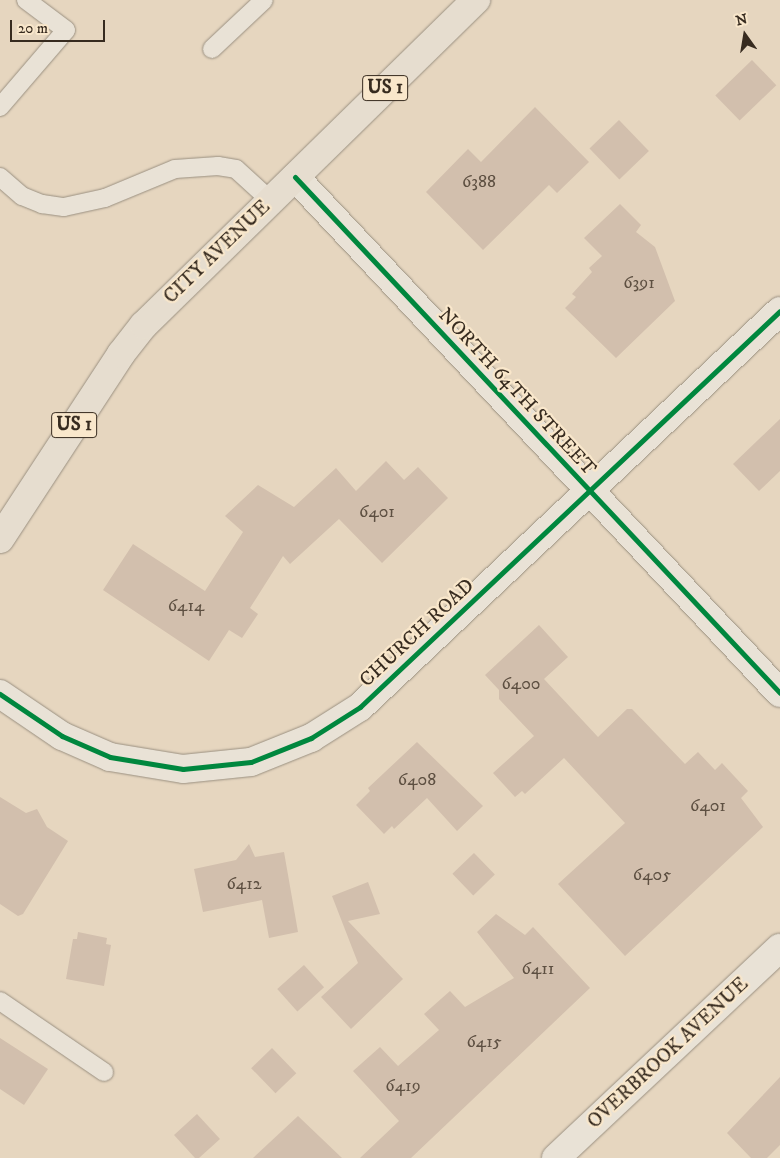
<!DOCTYPE html>
<html>
<head>
<meta charset="utf-8">
<style>
	body { margin:0 }
	#map { position:relative; width:780px; height:1158px; overflow:hidden; background:#e6d6bf; font-family:"IM FELL DW Pica",serif }
	div>[style] { position:absolute }
	.building>* { inset:0; background:#d2bfad; transform-origin:0 0 }
	.roads { filter:drop-shadow(0 0 1px #9a9081) drop-shadow(0 0 1px #9a9081) }
	.lane>* { height:18px; margin:-9px; padding:0 9px; transform-origin:9px; border-radius:9px; background:#e9e2d6 }
	.street>* { height:28px; margin:-14px; padding:0 14px; transform-origin:14px; border-radius:14px; background:#e9e2d6 }
	.highway>* { height:28px; margin:-14px; padding:0 14px; transform-origin:14px; border-radius:14px; background:#e6ddcf }
	.cycleway>* { height:5px; margin:-2.5px; padding:0 2.5px; transform-origin:2.5px; border-radius:2.5px; background:#00873e }
	span { translate:-50% -50%; white-space:nowrap; text-align:center; line-height:1.15; -webkit-text-stroke:4.5px #f9e7cb; paint-order:stroke }
	.number-label { font-size:18px; color:#5e5042 }
	.number-label span { -webkit-text-stroke-width:0 }
	.shield-label span { padding:1px 4px; background:#f9e7cb; border:1px solid; border-radius:4px; -webkit-text-stroke-width:0 }
	.shield-label { font-size:19px; color:#372b1f; font-weight:700 }
	.street-label { font-size:20px; color:#372b1f }
	.north { position:absolute; left:720px; top:10px; width:50px; height:50px; -webkit-text-stroke:4px #f9e7cb; paint-order:stroke; rotate:347deg; font-size:14px; font-weight:700; line-height:20px; text-align:center; color:#372b1f }
	.north::after { content:''; display:block; margin:auto; width:18px; height:22px; background:#372b1f; clip-path:polygon(50% 0,100% 100%,50% 72%,0 100%) }
	.scale { position:absolute; left:10px; top:20px; width:95px; height:22px; box-sizing:border-box; border:2px solid #372b1f; border-top:0; padding-left:6px; font-size:15px; line-height:18px; white-space:nowrap; color:#372b1f; -webkit-text-stroke:4px #f9e7cb; paint-order:stroke }
</style>
</head>
<body>
<div id="map">
	<div class="building">
		<div style="left:752px;top:60px;width:35px;height:51px;rotate:46deg"></div>
		<div style="clip-path:polygon(535px 107px,589px 162px,557px 193px,549px 185px,483px 250px,426px 192px,468px 149px,481px 162px)"></div>
		<div style="left:619px;top:120px;width:43px;height:41px;rotate:46deg"></div>
		<div style="clip-path:polygon(620px 204px,641px 225px,636px 232px,655px 247px,675px 301px,616px 358px,565px 308px,576px 297px,572px 294px,592px 272px,589px 268px,602px 256px,584px 238px)"></div>
		<div style="clip-path:polygon(780px 419px,780px 471px,759px 491px,733px 464px)"></div>
		<div style="clip-path:polygon(386px 461px,404px 480px,418px 467px,448px 498px,382px 563px,339px 519px,290px 564px,283px 556px,250px 608px,258px 614px,242px 638px,229px 630px,209px 661px,103px 590px,133px 544px,205px 591px,243px 532px,225px 516px,258px 485px,294px 507px,336px 468px,356px 491px)"></div>
		<div style="clip-path:polygon(539px 625px,568px 657px,544px 679px,598px 737px,627px 709px,632px 709px,685px 764px,698px 752px,715px 770px,722px 763px,748px 791px,741px 798px,763px 827px,625px 956px,558px 884px,625px 823px,564px 758px,525px 794px,522px 791px,515px 797px,493px 773px,534px 736px,499px 699px,499px 690px,485px 675px)"></div>
		<div style="clip-path:polygon(417px 742px,483px 806px,457px 831px,427px 798px,394px 829px,392px 826px,384px 834px,356px 805px,370px 791px,368px 788px)"></div>
		<div style="clip-path:polygon(0 797px,26px 813px,37px 809px,47px 827px,68px 841px,23px 914px,18px 916px,0 904px)"></div>
		<div style="clip-path:polygon(249px 844px,255px 857px,284px 852px,298px 932px,269px 938px,262px 900px,203px 912px,194px 869px,236px 860px)"></div>
		<div style="left:474px;top:853px;width:30px;height:30px;rotate:46deg"></div>
		<div style="clip-path:polygon(368px 882px,380px 914px,348px 921px,403px 979px,351px 1029px,321px 997px,358px 963px,332px 896px)"></div>
		<div style="clip-path:polygon(496px 914px,525px 935px,533px 927px,590px 988px,411px 1158px,360px 1158px,399px 1121px,353px 1071px,380px 1047px,398px 1066px,439px 1030px,424px 1014px,450px 991px,465px 1007px,514px 978px,477px 932px)"></div>
		<div style="clip-path:polygon(78px 932px,107px 938px,106px 944px,111px 945px,104px 986px,66px 979px,73px 939px,77px 939px)"></div>
		<div style="left:304px;top:965px;width:30px;height:36px;rotate:48deg"></div>
		<div style="clip-path:polygon(0 1038px,48px 1069px,24px 1105px,0 1089px)"></div>
		<div style="left:272px;top:1048px;width:35px;height:29px;rotate:46deg"></div>
		<div style="clip-path:polygon(780px 1077px,780px 1145px,767px 1158px,751px 1158px,727px 1133px)"></div>
		<div style="clip-path:polygon(197px 1114px,220px 1139px,199px 1158px,195px 1158px,174px 1135px)"></div>
		<div style="clip-path:polygon(298px 1116px,342px 1158px,253px 1158px)"></div>
	</div>
	<div class="roads">
		<div class="lane">
			<div style="left:212px;top:49px;width:71px;rotate:-43.3deg"></div>
			<div style="left:0;top:107px;width:101px;rotate:-49.4deg"></div>
			<div style="left:66px;top:30px;width:50px;rotate:-143.1deg"></div>
			<div style="left:0;top:177px;width:29px;rotate:41deg"></div>
			<div style="left:22px;top:196px;width:22px;rotate:22deg"></div>
			<div style="left:42px;top:204px;width:22px;rotate:8deg"></div>
			<div style="left:64px;top:207px;width:42px;rotate:-12.4deg"></div>
			<div style="left:105px;top:198px;width:76px;rotate:-22.5deg"></div>
			<div style="left:175px;top:169px;width:43px;rotate:-4deg"></div>
			<div style="left:218px;top:166px;width:18px;rotate:9deg"></div>
			<div style="left:236px;top:169px;width:46px;rotate:42.4deg"></div>
			<div style="left:0;top:1001px;width:126px;rotate:34.3deg"></div>
		</div>
		<div class="street">
			<div style="left:295px;top:177px;width:708px;rotate:46.77deg"></div>
			<div style="left:0;top:694px;width:75px;rotate:34.1deg"></div>
			<div style="left:62px;top:736px;width:52px;rotate:23.6deg"></div>
			<div style="left:110px;top:757px;width:74px;rotate:9.3deg"></div>
			<div style="left:183px;top:769px;width:68px;rotate:-5.9deg"></div>
			<div style="left:251px;top:762px;width:65px;rotate:-21.8deg"></div>
			<div style="left:311px;top:738px;width:58px;rotate:-32.3deg"></div>
			<div style="left:360px;top:707px;width:577px;rotate:-43.32deg"></div>
			<div style="left:556px;top:1158px;width:307px;rotate:-43.2deg"></div>
		</div>
		<div class="highway">
			<div style="left:0;top:539px;width:221px;rotate:-56.8deg"></div>
			<div style="left:121px;top:354px;width:37px;rotate:-52deg"></div>
			<div style="left:144px;top:325px;width:465px;rotate:-44.4deg"></div>
		</div>
	</div>
	<div class="cycleway">
		<div style="left:295px;top:177px;width:708px;rotate:46.77deg"></div>
		<div style="left:0;top:694px;width:75px;rotate:34.1deg"></div>
		<div style="left:62px;top:736px;width:52px;rotate:23.6deg"></div>
		<div style="left:110px;top:757px;width:74px;rotate:9.3deg"></div>
		<div style="left:183px;top:769px;width:68px;rotate:-5.9deg"></div>
		<div style="left:251px;top:762px;width:65px;rotate:-21.8deg"></div>
		<div style="left:311px;top:738px;width:58px;rotate:-32.3deg"></div>
		<div style="left:360px;top:707px;width:577px;rotate:-43.32deg"></div>
	</div>
	<div class="number-label">
		<span style="left:479px;top:182px">6388</span>
		<span style="left:639px;top:283px">6391</span>
		<span style="left:377px;top:512px">6401</span>
		<span style="left:186px;top:606px">6414</span>
		<span style="left:521px;top:684px">6400</span>
		<span style="left:417px;top:780px">6408</span>
		<span style="left:708px;top:806px">6401</span>
		<span style="left:652px;top:875px">6405</span>
		<span style="left:244px;top:884px">6412</span>
		<span style="left:538px;top:969px">6411</span>
		<span style="left:484px;top:1042px">6415</span>
		<span style="left:403px;top:1086px">6419</span>
	</div>
	<div class="shield-label">
		<span style="left:385px;top:88px">US 1</span>
		<span style="left:74px;top:425px">US 1</span>
	</div>
	<div class="street-label">
		<span style="left:217px;top:252px;rotate:-44deg">CITY AVENUE</span>
		<span style="left:517px;top:392px;rotate:47deg">NORTH 64TH STREET</span>
		<span style="left:417px;top:633px;rotate:-43deg">CHURCH ROAD</span>
		<span style="left:668px;top:1053px;rotate:-43deg">OVERBROOK AVENUE</span>
	</div>
	<div class="north">N</div>
	<div class="scale">20 m</div>
</div>
</body>
</html>
